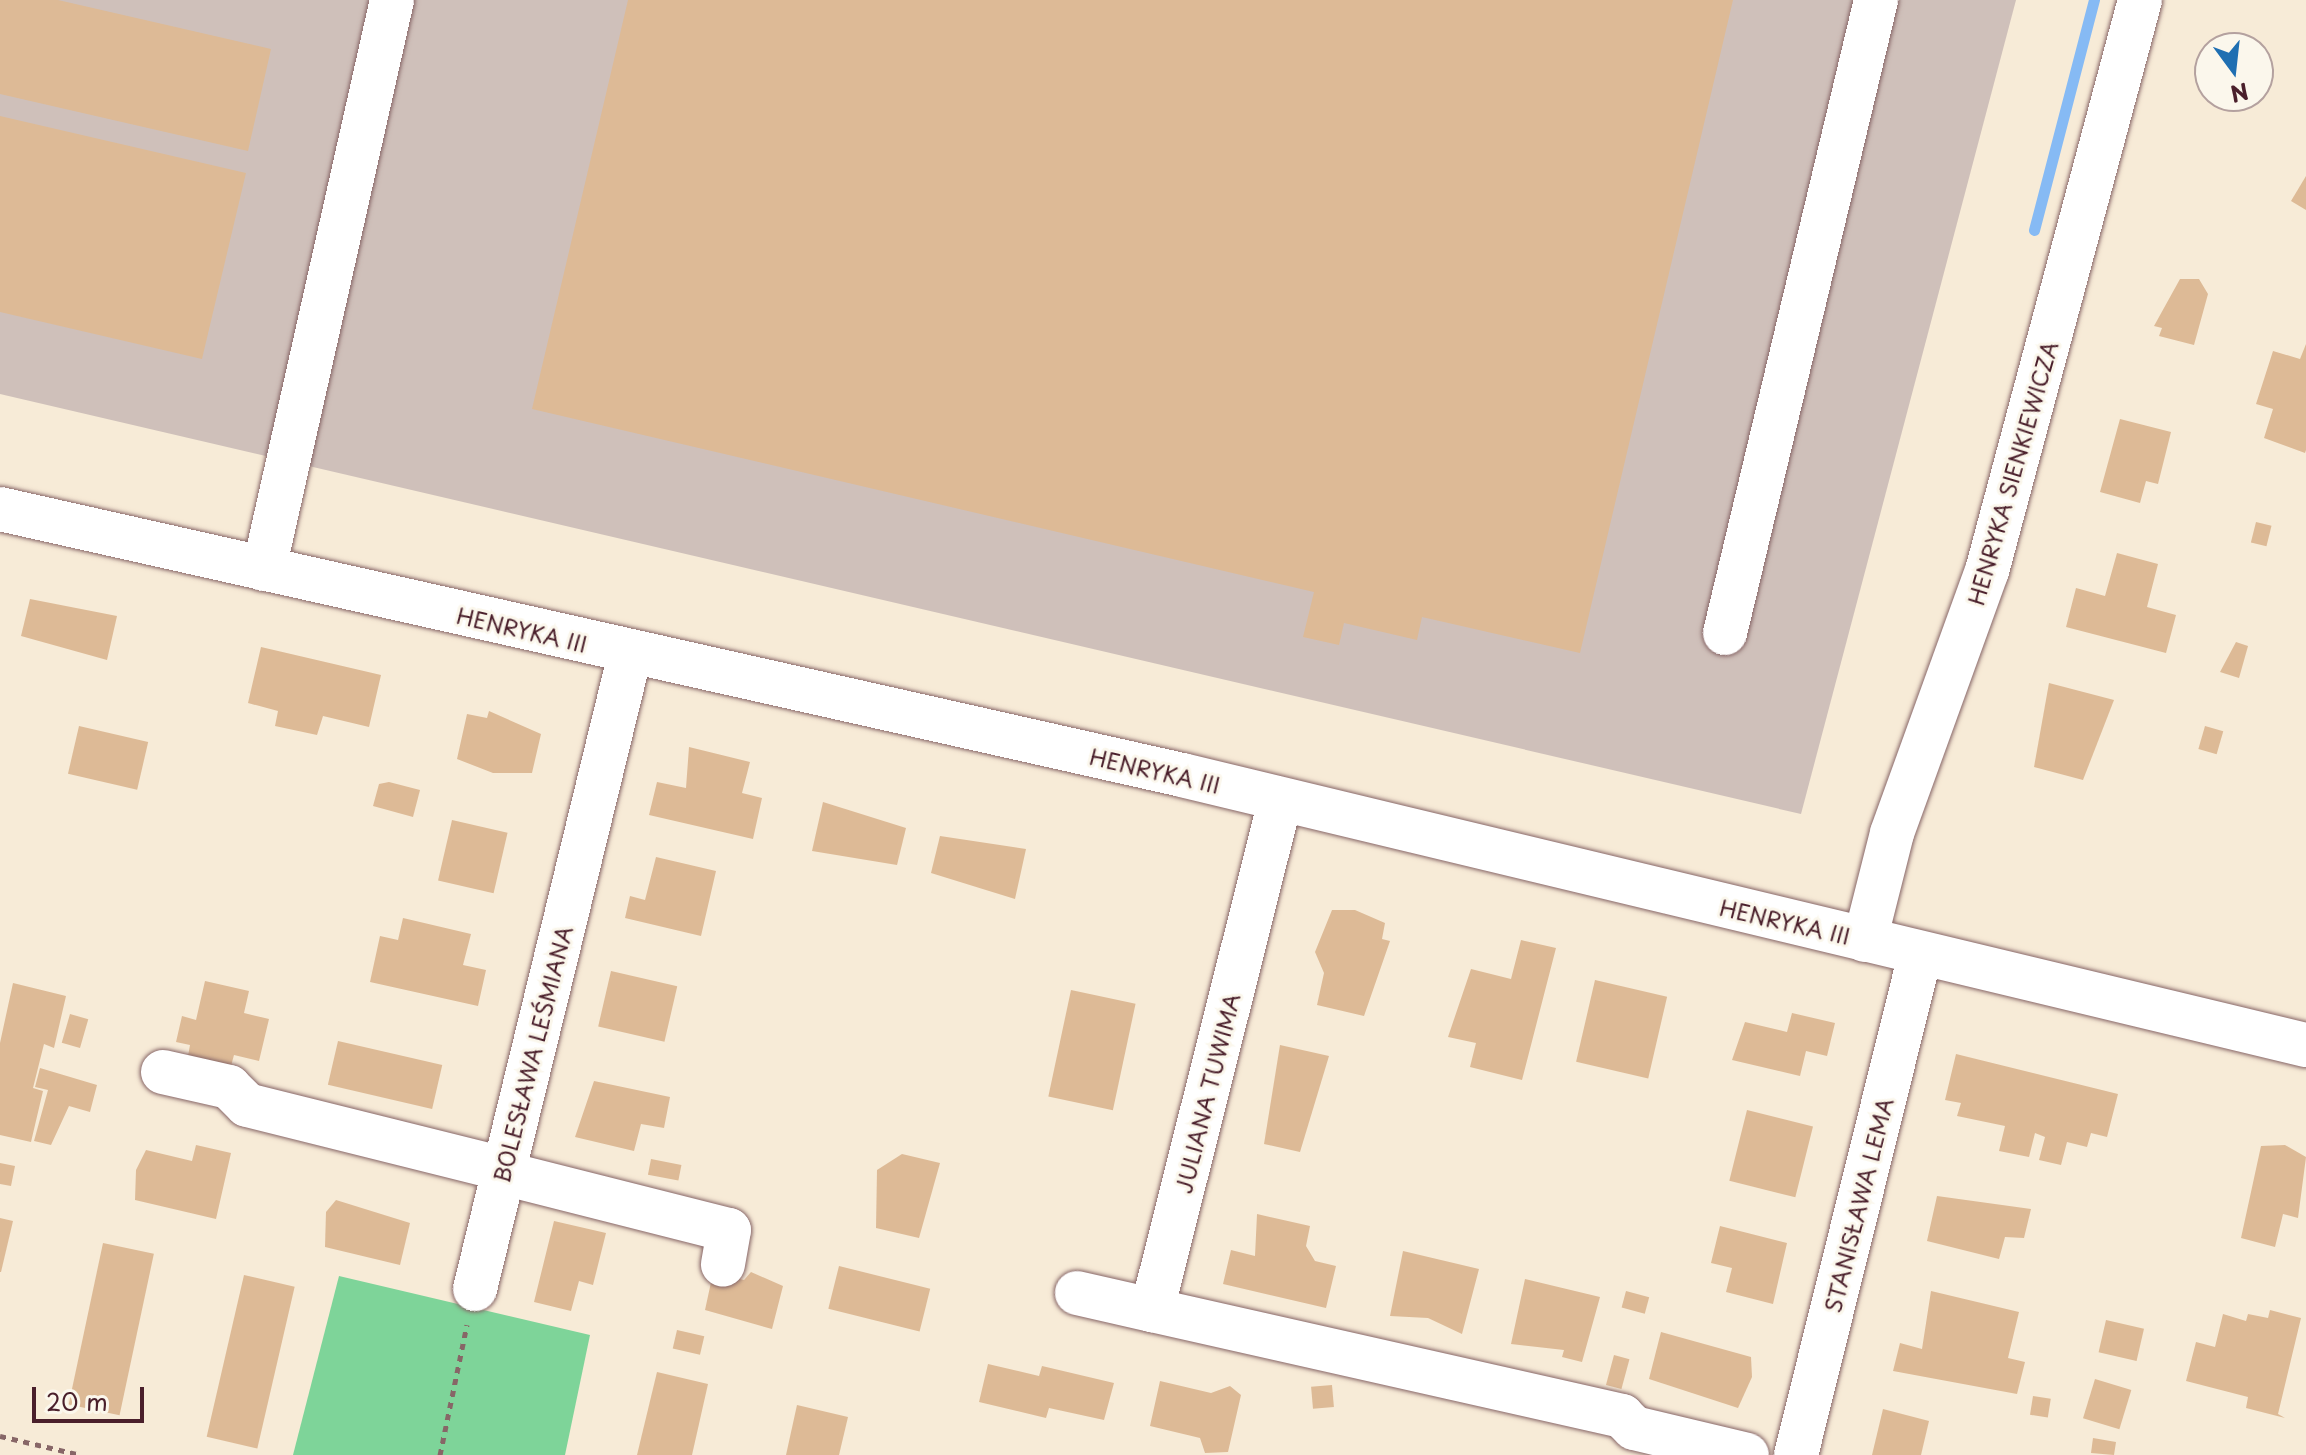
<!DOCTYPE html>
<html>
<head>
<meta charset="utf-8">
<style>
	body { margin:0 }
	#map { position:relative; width:2306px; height:1455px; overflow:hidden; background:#f7ebd7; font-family:"Playpen Sans",sans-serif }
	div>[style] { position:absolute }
	.industrial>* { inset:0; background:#cfc0ba }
	.green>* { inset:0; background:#7ed499 }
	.stream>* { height:11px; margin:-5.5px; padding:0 5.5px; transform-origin:5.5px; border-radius:5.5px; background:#86baf4 }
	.building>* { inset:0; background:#ddba96; transform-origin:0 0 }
	.path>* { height:5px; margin-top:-2.5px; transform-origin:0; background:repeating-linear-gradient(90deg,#876667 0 6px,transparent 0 12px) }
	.roads { filter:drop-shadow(0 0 2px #876667) drop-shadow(0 0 2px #876667) }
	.minor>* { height:44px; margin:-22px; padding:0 22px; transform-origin:22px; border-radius:22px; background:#fff }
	span { translate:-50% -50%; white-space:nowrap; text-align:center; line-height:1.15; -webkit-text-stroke:6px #fbf7ec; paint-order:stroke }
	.street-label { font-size:22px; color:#4a1f2b }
	.north { position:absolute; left:2194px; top:32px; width:80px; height:80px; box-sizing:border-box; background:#fbf7ec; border:2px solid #b4a19f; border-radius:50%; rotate:165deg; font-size:22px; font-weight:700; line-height:32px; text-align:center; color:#4a1f2b }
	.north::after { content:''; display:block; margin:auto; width:28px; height:36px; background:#1f6fb2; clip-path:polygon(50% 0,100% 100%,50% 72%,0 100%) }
	.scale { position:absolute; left:32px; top:1387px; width:112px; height:36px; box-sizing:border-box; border:4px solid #4a1f2b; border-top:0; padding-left:10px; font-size:24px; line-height:28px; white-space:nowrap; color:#4a1f2b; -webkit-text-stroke:6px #fbf7ec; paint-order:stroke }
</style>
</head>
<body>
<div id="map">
	<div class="industrial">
		<div style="clip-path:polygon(0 0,2016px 0,1801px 814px,0 394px)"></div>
	</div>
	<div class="green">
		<div style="clip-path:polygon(339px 1276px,590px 1335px,565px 1455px,293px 1455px)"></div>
	</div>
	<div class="stream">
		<div style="left:2034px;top:230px;width:238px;rotate:-75.4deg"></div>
	</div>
	<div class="building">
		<div style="clip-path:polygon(0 0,58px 0,271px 49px,248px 151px,0 94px)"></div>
		<div style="clip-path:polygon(628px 0,1733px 0,1580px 653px,1422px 617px,1417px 640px,1344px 623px,1339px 645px,1303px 637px,1314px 592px,532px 409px)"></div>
		<div style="clip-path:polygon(0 116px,246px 173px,202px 359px,0 312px)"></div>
		<div style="clip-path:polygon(2306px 176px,2306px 210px,2291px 201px)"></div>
		<div style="clip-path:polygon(2180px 279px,2199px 279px,2208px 294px,2194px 345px,2159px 336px,2162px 328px,2154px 326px)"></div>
		<div style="clip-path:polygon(2306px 344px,2306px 450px,2305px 453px,2264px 438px,2273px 409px,2256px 404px,2273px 351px,2300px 359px)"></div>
		<div style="clip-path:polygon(2120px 419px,2171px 432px,2158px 484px,2146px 481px,2140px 503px,2100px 492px)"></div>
		<div style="left:2256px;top:522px;width:16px;height:21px;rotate:14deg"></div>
		<div style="clip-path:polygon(2117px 553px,2158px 564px,2147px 607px,2176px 615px,2166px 653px,2066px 627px,2076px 588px,2105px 596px)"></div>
		<div style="clip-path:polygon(30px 599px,117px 616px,107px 660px,21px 636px)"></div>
		<div style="clip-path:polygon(2236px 642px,2248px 646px,2239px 678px,2220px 672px)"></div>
		<div style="clip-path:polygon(261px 647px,381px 675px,369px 727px,323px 716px,317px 735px,275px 726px,278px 711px,248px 703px)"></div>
		<div style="clip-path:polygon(2049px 683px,2114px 700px,2083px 780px,2034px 767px)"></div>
		<div style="clip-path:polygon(489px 711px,541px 734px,532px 773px,493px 773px,457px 759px,467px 714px,487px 718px)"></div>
		<div style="left:79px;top:726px;width:71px;height:49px;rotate:13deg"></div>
		<div style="left:2205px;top:726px;width:19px;height:24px;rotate:16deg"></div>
		<div style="clip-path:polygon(689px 747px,750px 762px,742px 793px,762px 798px,753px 839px,649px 815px,657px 782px,686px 788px)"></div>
		<div style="clip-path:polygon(389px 782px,420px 790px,413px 817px,373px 806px,379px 784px)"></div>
		<div style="clip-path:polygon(823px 802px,906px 828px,897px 865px,812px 851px)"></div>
		<div style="left:452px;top:820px;width:57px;height:62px;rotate:13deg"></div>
		<div style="clip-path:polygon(940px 836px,1026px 849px,1015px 899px,931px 873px)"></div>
		<div style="clip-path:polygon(656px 857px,716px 871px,701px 936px,625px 918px,630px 896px,645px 900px)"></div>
		<div style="clip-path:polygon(1332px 910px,1355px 910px,1385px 923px,1382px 939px,1390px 941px,1364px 1016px,1317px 1005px,1324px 973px,1315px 952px)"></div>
		<div style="clip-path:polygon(403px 918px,471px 934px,463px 965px,486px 970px,478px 1006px,370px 982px,380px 936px,398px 940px)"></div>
		<div style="clip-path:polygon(1521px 940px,1556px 948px,1522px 1080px,1470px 1067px,1476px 1043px,1448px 1037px,1471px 969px,1511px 979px)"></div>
		<div style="left:611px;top:971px;width:68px;height:57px;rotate:13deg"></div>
		<div style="left:1595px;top:980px;width:74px;height:84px;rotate:13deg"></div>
		<div style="clip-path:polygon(205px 981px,249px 991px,244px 1013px,269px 1019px,259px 1061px,234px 1055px,231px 1066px,188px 1056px,190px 1045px,176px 1042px,182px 1016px,196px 1020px)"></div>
		<div style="clip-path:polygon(13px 983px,66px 996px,54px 1048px,44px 1044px,33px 1088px,43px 1091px,31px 1142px,0 1135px,0 1043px)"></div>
		<div style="left:1071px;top:990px;width:66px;height:109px;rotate:12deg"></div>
		<div style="clip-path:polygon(1792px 1013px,1835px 1023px,1827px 1056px,1806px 1051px,1800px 1076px,1732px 1060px,1745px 1022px,1787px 1032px)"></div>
		<div style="left:70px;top:1014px;width:19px;height:30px;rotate:16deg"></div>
		<div style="left:338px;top:1041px;width:107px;height:45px;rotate:13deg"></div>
		<div style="clip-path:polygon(1280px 1045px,1329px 1056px,1300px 1152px,1264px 1144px)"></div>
		<div style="clip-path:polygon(1956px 1054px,2118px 1094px,2107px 1137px,2091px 1133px,2087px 1147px,2067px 1142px,2061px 1165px,2039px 1160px,2045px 1137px,2035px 1133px,2029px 1157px,1999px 1151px,2005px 1126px,1957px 1116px,1961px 1103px,1945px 1100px)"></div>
		<div style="clip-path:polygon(40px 1068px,97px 1085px,90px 1112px,69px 1106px,51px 1145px,34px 1141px,48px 1090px,35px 1087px)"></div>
		<div style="clip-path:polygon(594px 1081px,670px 1097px,664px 1128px,641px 1124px,634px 1151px,575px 1137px)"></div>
		<div style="left:1747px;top:1110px;width:68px;height:73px;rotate:14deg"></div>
		<div style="clip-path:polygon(196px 1145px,231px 1153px,216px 1219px,135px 1200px,136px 1170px,146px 1150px,192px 1161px)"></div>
		<div style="clip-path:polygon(2285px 1145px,2306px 1157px,2298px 1218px,2283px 1214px,2275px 1247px,2241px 1238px,2261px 1146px)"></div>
		<div style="clip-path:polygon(902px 1154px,940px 1163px,919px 1238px,876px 1228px,877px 1170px)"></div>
		<div style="left:651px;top:1159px;width:31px;height:16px;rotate:11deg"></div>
		<div style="clip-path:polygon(0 1163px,15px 1166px,11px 1186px,0 1184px)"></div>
		<div style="clip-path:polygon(1937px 1196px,2031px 1209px,2024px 1238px,2005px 1237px,1999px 1259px,1927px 1241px)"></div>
		<div style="clip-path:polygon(336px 1200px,410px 1223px,400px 1265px,325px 1247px,326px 1212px)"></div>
		<div style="clip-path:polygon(1257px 1214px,1310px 1226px,1306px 1246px,1315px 1261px,1336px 1266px,1326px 1308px,1223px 1284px,1231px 1250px,1255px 1256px)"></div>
		<div style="clip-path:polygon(0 1218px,13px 1221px,1px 1272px,0 1272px)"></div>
		<div style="clip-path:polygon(554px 1221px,606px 1233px,593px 1285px,579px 1281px,571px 1311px,534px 1302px)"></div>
		<div style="clip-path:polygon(1720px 1226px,1787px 1243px,1773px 1304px,1726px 1292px,1732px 1268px,1711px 1263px)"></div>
		<div style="left:103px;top:1243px;width:52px;height:165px;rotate:12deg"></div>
		<div style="clip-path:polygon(1403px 1251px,1479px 1269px,1462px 1334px,1428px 1318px,1390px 1316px)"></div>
		<div style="left:839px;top:1266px;width:94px;height:44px;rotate:14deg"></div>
		<div style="clip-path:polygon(751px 1272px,783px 1286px,772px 1329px,705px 1310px,713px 1273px,744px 1280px)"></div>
		<div style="left:244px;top:1275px;width:52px;height:166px;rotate:13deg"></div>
		<div style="clip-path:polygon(1525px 1279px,1600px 1297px,1582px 1362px,1562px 1357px,1564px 1350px,1511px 1344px)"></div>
		<div style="left:1626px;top:1291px;width:24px;height:17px;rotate:15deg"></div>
		<div style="clip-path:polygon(1931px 1291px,2019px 1312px,2008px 1358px,2025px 1362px,2017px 1394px,1893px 1371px,1900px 1343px,1922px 1349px)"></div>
		<div style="clip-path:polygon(2270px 1310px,2301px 1318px,2278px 1414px,2285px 1418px,2246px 1408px,2248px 1397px,2186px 1381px,2196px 1342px,2215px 1347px,2223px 1314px,2246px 1321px,2248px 1314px,2268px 1318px)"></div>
		<div style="left:2106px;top:1320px;width:39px;height:33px;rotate:13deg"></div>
		<div style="left:677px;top:1330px;width:28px;height:19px;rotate:13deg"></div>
		<div style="clip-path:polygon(1661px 1332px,1751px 1357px,1752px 1377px,1738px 1408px,1649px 1379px)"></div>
		<div style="left:1614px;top:1355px;width:16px;height:31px;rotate:15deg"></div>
		<div style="clip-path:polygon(988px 1364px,1039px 1376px,1042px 1366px,1114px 1383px,1104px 1420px,1049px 1408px,1046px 1418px,979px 1402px)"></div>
		<div style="clip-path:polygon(657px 1372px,708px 1384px,692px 1455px,637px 1455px)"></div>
		<div style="left:2095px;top:1379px;width:38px;height:41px;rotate:17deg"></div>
		<div style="clip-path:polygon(1160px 1381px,1211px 1393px,1230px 1386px,1241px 1395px,1228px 1452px,1205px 1453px,1200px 1438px,1150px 1426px)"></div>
		<div style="left:1332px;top:1385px;width:22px;height:21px;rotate:85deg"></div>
		<div style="left:2033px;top:1396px;width:18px;height:19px;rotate:9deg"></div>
		<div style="clip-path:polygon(797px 1405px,848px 1417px,839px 1455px,786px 1455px)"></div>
		<div style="clip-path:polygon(1883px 1409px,1929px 1421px,1921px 1455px,1872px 1455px)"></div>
		<div style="clip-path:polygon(2093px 1438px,2116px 1442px,2114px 1455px,2091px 1453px)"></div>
	</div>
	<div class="path">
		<div style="left:0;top:1436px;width:83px;rotate:13.2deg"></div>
		<div style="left:440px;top:1455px;width:133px;rotate:-78.3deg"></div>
	</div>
	<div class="roads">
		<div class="minor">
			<div style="left:0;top:509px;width:1212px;rotate:12.68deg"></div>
			<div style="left:1182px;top:775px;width:1156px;rotate:13.51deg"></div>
			<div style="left:264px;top:569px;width:583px;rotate:-77.32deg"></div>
			<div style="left:1725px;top:633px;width:651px;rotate:-76.58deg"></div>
			<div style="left:1865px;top:940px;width:110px;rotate:-75.8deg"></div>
			<div style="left:1892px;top:833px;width:279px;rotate:-70.1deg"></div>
			<div style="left:1987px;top:571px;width:591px;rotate:-75deg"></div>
			<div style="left:163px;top:1072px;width:68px;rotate:12.8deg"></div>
			<div style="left:229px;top:1087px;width:25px;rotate:45deg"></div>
			<div style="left:247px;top:1105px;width:265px;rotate:14deg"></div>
			<div style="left:503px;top:1173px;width:233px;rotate:14.2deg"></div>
			<div style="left:729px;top:1230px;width:35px;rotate:100deg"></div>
			<div style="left:475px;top:1289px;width:654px;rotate:-76.28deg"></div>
			<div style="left:1077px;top:1293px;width:77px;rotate:12.8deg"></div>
			<div style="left:1152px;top:1310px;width:525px;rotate:-75.88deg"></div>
			<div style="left:1152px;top:1310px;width:482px;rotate:12.7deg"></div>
			<div style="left:1622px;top:1416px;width:17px;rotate:45deg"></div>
			<div style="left:1634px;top:1428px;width:116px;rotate:13.4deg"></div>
			<div style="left:1796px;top:1455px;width:515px;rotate:-76.07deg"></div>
		</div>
	</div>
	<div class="street-label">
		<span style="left:2012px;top:473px;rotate:-74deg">HENRYKA SIENKIEWICZA</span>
		<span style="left:522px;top:629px;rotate:13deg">HENRYKA III</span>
		<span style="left:1155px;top:770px;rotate:13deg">HENRYKA III</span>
		<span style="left:1785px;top:921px;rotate:13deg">HENRYKA III</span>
		<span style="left:532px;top:1054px;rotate:-76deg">BOLESŁAWA LEŚMIANA</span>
		<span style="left:1207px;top:1093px;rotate:-76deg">JULIANA TUWIMA</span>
		<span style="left:1858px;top:1205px;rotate:-76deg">STANISŁAWA LEMA</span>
	</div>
	<div class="north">N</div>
	<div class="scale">20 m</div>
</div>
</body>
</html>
